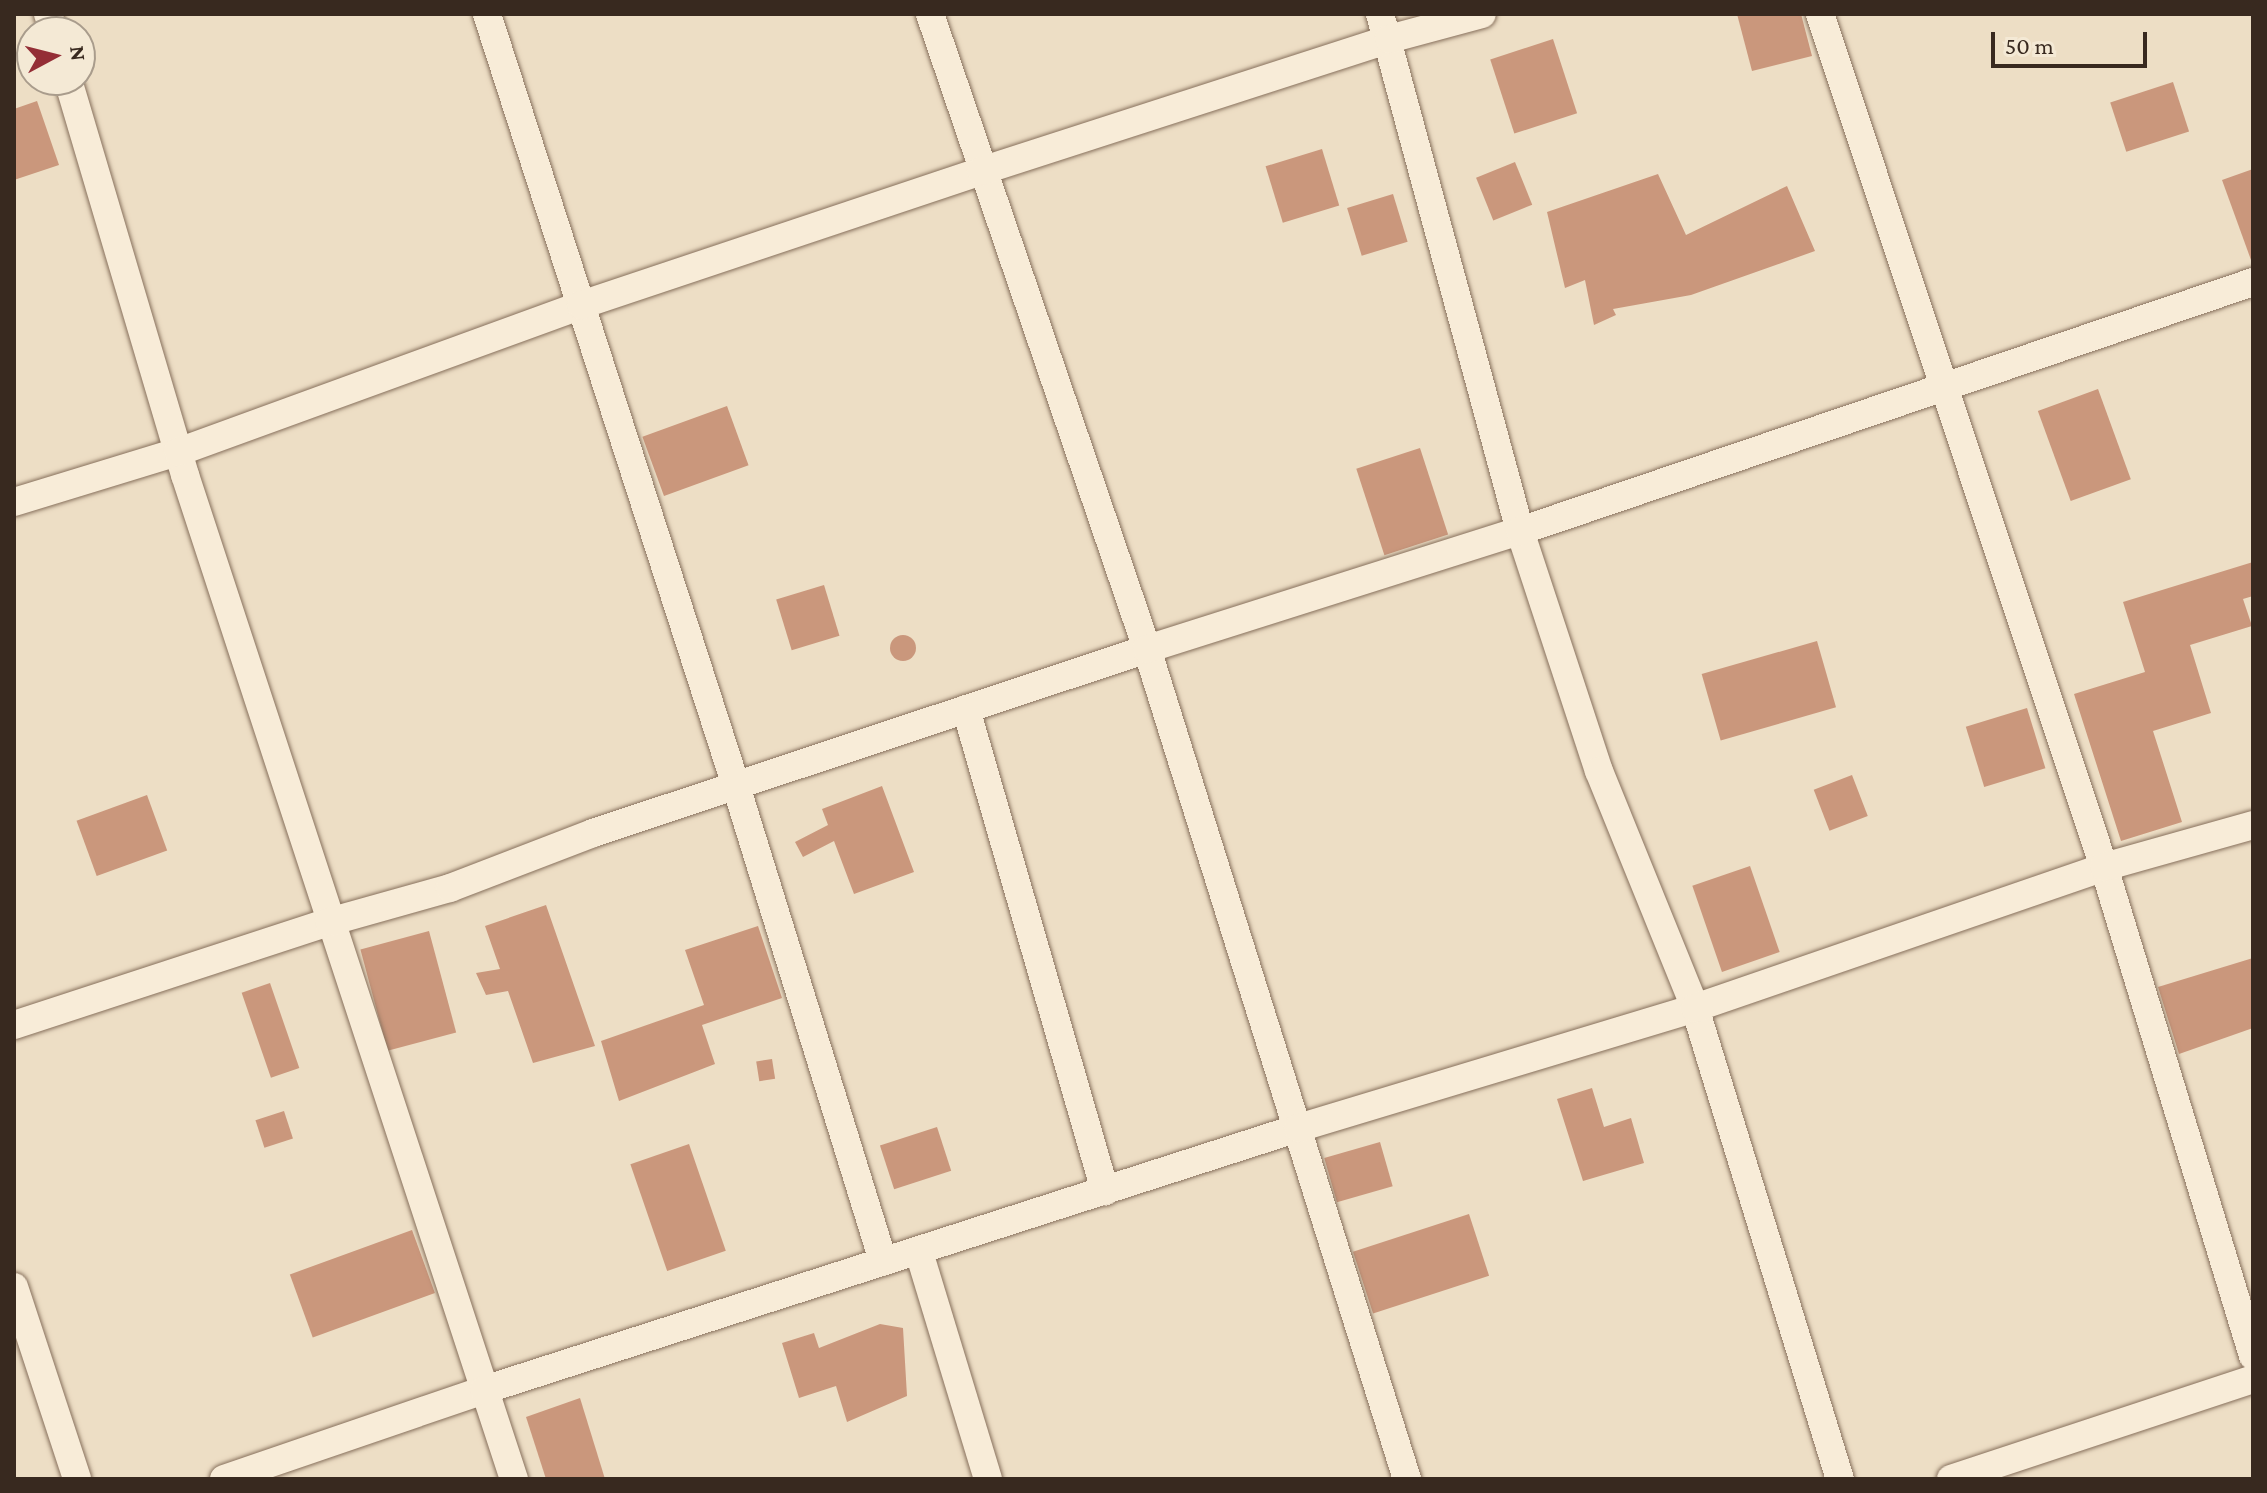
<!DOCTYPE html>
<html>
<head>
<meta charset="utf-8">
<style>
	body { margin:0 }
	#map { position:relative; width:2267px; height:1493px; overflow:hidden; background:#eddec5; font-family:"Crimson Pro",serif }
	div>[style] { position:absolute }
	.building>* { inset:0; background:#ca977c; transform-origin:0 0 }
	.round { border-radius:50% }
	.roads { filter:drop-shadow(0 0 2px #87705c) drop-shadow(0 0 2px #87705c) }
	.minor>* { height:28px; margin:-14px; padding:0 14px; transform-origin:14px; border-radius:14px; background:#f8ecd8 }
	span { translate:-50% -50%; white-space:nowrap; text-align:center; line-height:1.15; -webkit-text-stroke:6px #f4e9d5; paint-order:stroke }
	.frame { position:absolute; inset:0; border:16px solid #38291f; pointer-events:none }
	.north { position:absolute; left:16px; top:16px; width:80px; height:80px; box-sizing:border-box; background:#f4e9d5; border:2px solid #a99c8c; border-radius:50%; rotate:83deg; font-size:22px; font-weight:700; line-height:32px; text-align:center; color:#38291f }
	.north::after { content:''; display:block; margin:auto; width:28px; height:36px; background:#942e36; clip-path:polygon(50% 0,100% 100%,50% 72%,0 100%) }
	.scale { position:absolute; left:1991px; top:32px; width:156px; height:36px; box-sizing:border-box; border:4px solid #38291f; border-top:0; padding-left:10px; font-size:24px; line-height:28px; white-space:nowrap; color:#38291f; -webkit-text-stroke:6px #f4e9d5; paint-order:stroke }
</style>
</head>
<body>
<div id="map">
	<div class="building">
		<div style="clip-path:polygon(1737px 14px,1801px 14px,1812px 56px,1752px 71px)"></div>
		<div style="left:1553px;top:39px;width:78px;height:66px;rotate:72deg"></div>
		<div style="left:2173px;top:82px;width:52px;height:66px;rotate:72deg"></div>
		<div style="clip-path:polygon(37px 101px,59px 165px,14px 180px,14px 109px)"></div>
		<div style="left:1322px;top:149px;width:59px;height:59px;rotate:73deg"></div>
		<div style="left:1515px;top:162px;width:46px;height:42px;rotate:68deg"></div>
		<div style="clip-path:polygon(2253px 169px,2253px 259px,2251px 260px,2222px 180px)"></div>
		<div style="clip-path:polygon(1658px 174px,1686px 235px,1787px 186px,1815px 251px,1691px 295px,1613px 309px,1616px 315px,1594px 325px,1585px 280px,1565px 288px,1547px 212px)"></div>
		<div style="left:1393px;top:194px;width:50px;height:48px;rotate:73deg"></div>
		<div style="left:2098px;top:389px;width:96px;height:64px;rotate:70deg"></div>
		<div style="left:727px;top:406px;width:63px;height:90px;rotate:70deg"></div>
		<div style="left:1420px;top:448px;width:91px;height:67px;rotate:72deg"></div>
		<div style="clip-path:polygon(2253px 562px,2253px 596px,2243px 599px,2252px 626px,2190px 645px,2211px 713px,2153px 731px,2182px 822px,2121px 841px,2074px 694px,2145px 672px,2123px 602px)"></div>
		<div style="left:824px;top:585px;width:53px;height:50px;rotate:73deg"></div>
		<div class="round" style="left:890px;top:635px;width:26px;height:26px"></div>
		<div style="left:1817px;top:641px;width:69px;height:120px;rotate:74deg"></div>
		<div style="left:2027px;top:708px;width:63px;height:64px;rotate:73deg"></div>
		<div style="left:1852px;top:775px;width:44px;height:41px;rotate:69deg"></div>
		<div style="clip-path:polygon(882px 786px,914px 872px,854px 894px,834px 841px,803px 857px,795px 842px,828px 825px,822px 809px)"></div>
		<div style="left:147px;top:795px;width:59px;height:75px;rotate:70deg"></div>
		<div style="left:1750px;top:866px;width:91px;height:61px;rotate:71deg"></div>
		<div style="clip-path:polygon(546px 905px,595px 1046px,533px 1063px,508px 991px,486px 995px,476px 973px,500px 969px,485px 926px)"></div>
		<div style="clip-path:polygon(758px 926px,782px 998px,702px 1025px,715px 1064px,619px 1101px,601px 1041px,704px 1005px,685px 950px)"></div>
		<div style="left:429px;top:931px;width:105px;height:71px;rotate:75deg"></div>
		<div style="clip-path:polygon(2253px 958px,2253px 1028px,2179px 1054px,2158px 987px)"></div>
		<div style="left:270px;top:983px;width:90px;height:30px;rotate:71deg"></div>
		<div style="left:772px;top:1059px;width:20px;height:16px;rotate:81deg"></div>
		<div style="clip-path:polygon(1592px 1088px,1604px 1127px,1631px 1118px,1644px 1163px,1583px 1181px,1557px 1099px)"></div>
		<div style="left:284px;top:1111px;width:29px;height:30px;rotate:72deg"></div>
		<div style="left:937px;top:1127px;width:46px;height:60px;rotate:72deg"></div>
		<div style="left:1380px;top:1142px;width:46px;height:58px;rotate:74deg"></div>
		<div style="left:689px;top:1144px;width:113px;height:62px;rotate:71deg"></div>
		<div style="left:1469px;top:1214px;width:65px;height:122px;rotate:72deg"></div>
		<div style="left:412px;top:1230px;width:67px;height:130px;rotate:70deg"></div>
		<div style="clip-path:polygon(880px 1324px,903px 1328px,907px 1396px,847px 1422px,836px 1386px,799px 1398px,782px 1343px,814px 1333px,819px 1348px)"></div>
		<div style="clip-path:polygon(580px 1398px,605px 1479px,546px 1479px,526px 1417px)"></div>
	</div>
	<div class="roads">
		<div class="minor">
			<div style="left:48px;top:14px;width:19px;rotate:72deg"></div>
			<div style="left:487px;top:14px;width:811px;rotate:72.12deg"></div>
			<div style="left:736px;top:786px;width:498px;rotate:72.8deg"></div>
			<div style="left:930px;top:14px;width:671px;rotate:71.13deg"></div>
			<div style="left:1147px;top:649px;width:870px;rotate:72.61deg"></div>
			<div style="left:1380px;top:14px;width:536px;rotate:74.85deg"></div>
			<div style="left:1520px;top:531px;width:253px;rotate:71.8deg"></div>
			<div style="left:1599px;top:771px;width:256px;rotate:67.9deg"></div>
			<div style="left:1695px;top:1008px;width:493px;rotate:72.9deg"></div>
			<div style="left:1820px;top:14px;width:899px;rotate:71.59deg"></div>
			<div style="left:2104px;top:867px;width:511px;rotate:73.05deg"></div>
			<div style="left:68px;top:80px;width:412px;rotate:73.5deg"></div>
			<div style="left:185px;top:475px;width:1057px;rotate:71.86deg"></div>
			<div style="left:14px;top:502px;width:171px;rotate:-17deg"></div>
			<div style="left:178px;top:452px;width:429px;rotate:-20deg"></div>
			<div style="left:581px;top:305px;width:422px;rotate:-18.5deg"></div>
			<div style="left:981px;top:171px;width:429px;rotate:-17.9deg"></div>
			<div style="left:1389px;top:39px;width:96px;rotate:-15deg"></div>
			<div style="left:966px;top:709px;width:502px;rotate:73.91deg"></div>
			<div style="left:14px;top:1025px;width:331px;rotate:-18.1deg"></div>
			<div style="left:329px;top:922px;width:126px;rotate:-15.7deg"></div>
			<div style="left:450px;top:888px;width:153px;rotate:-21deg"></div>
			<div style="left:593px;top:833px;width:584px;rotate:-18.37deg"></div>
			<div style="left:1147px;top:649px;width:391px;rotate:-17.6deg"></div>
			<div style="left:1520px;top:531px;width:774px;rotate:-18.76deg"></div>
			<div style="left:919px;top:1252px;width:237px;rotate:73.1deg"></div>
			<div style="left:14px;top:1287px;width:202px;rotate:71.8deg"></div>
			<div style="left:224px;top:1479px;width:275px;rotate:-18.9deg"></div>
			<div style="left:484px;top:1390px;width:855px;rotate:-17.84deg"></div>
			<div style="left:1298px;top:1128px;width:415px;rotate:-16.8deg"></div>
			<div style="left:1695px;top:1008px;width:433px;rotate:-19deg"></div>
			<div style="left:2104px;top:867px;width:155px;rotate:-15.7deg"></div>
			<div style="left:1951px;top:1479px;width:318px;rotate:-18.3deg"></div>
		</div>
	</div>
	<div class="frame"></div>
	<div class="north">N</div>
	<div class="scale">50 m</div>
</div>
</body>
</html>
